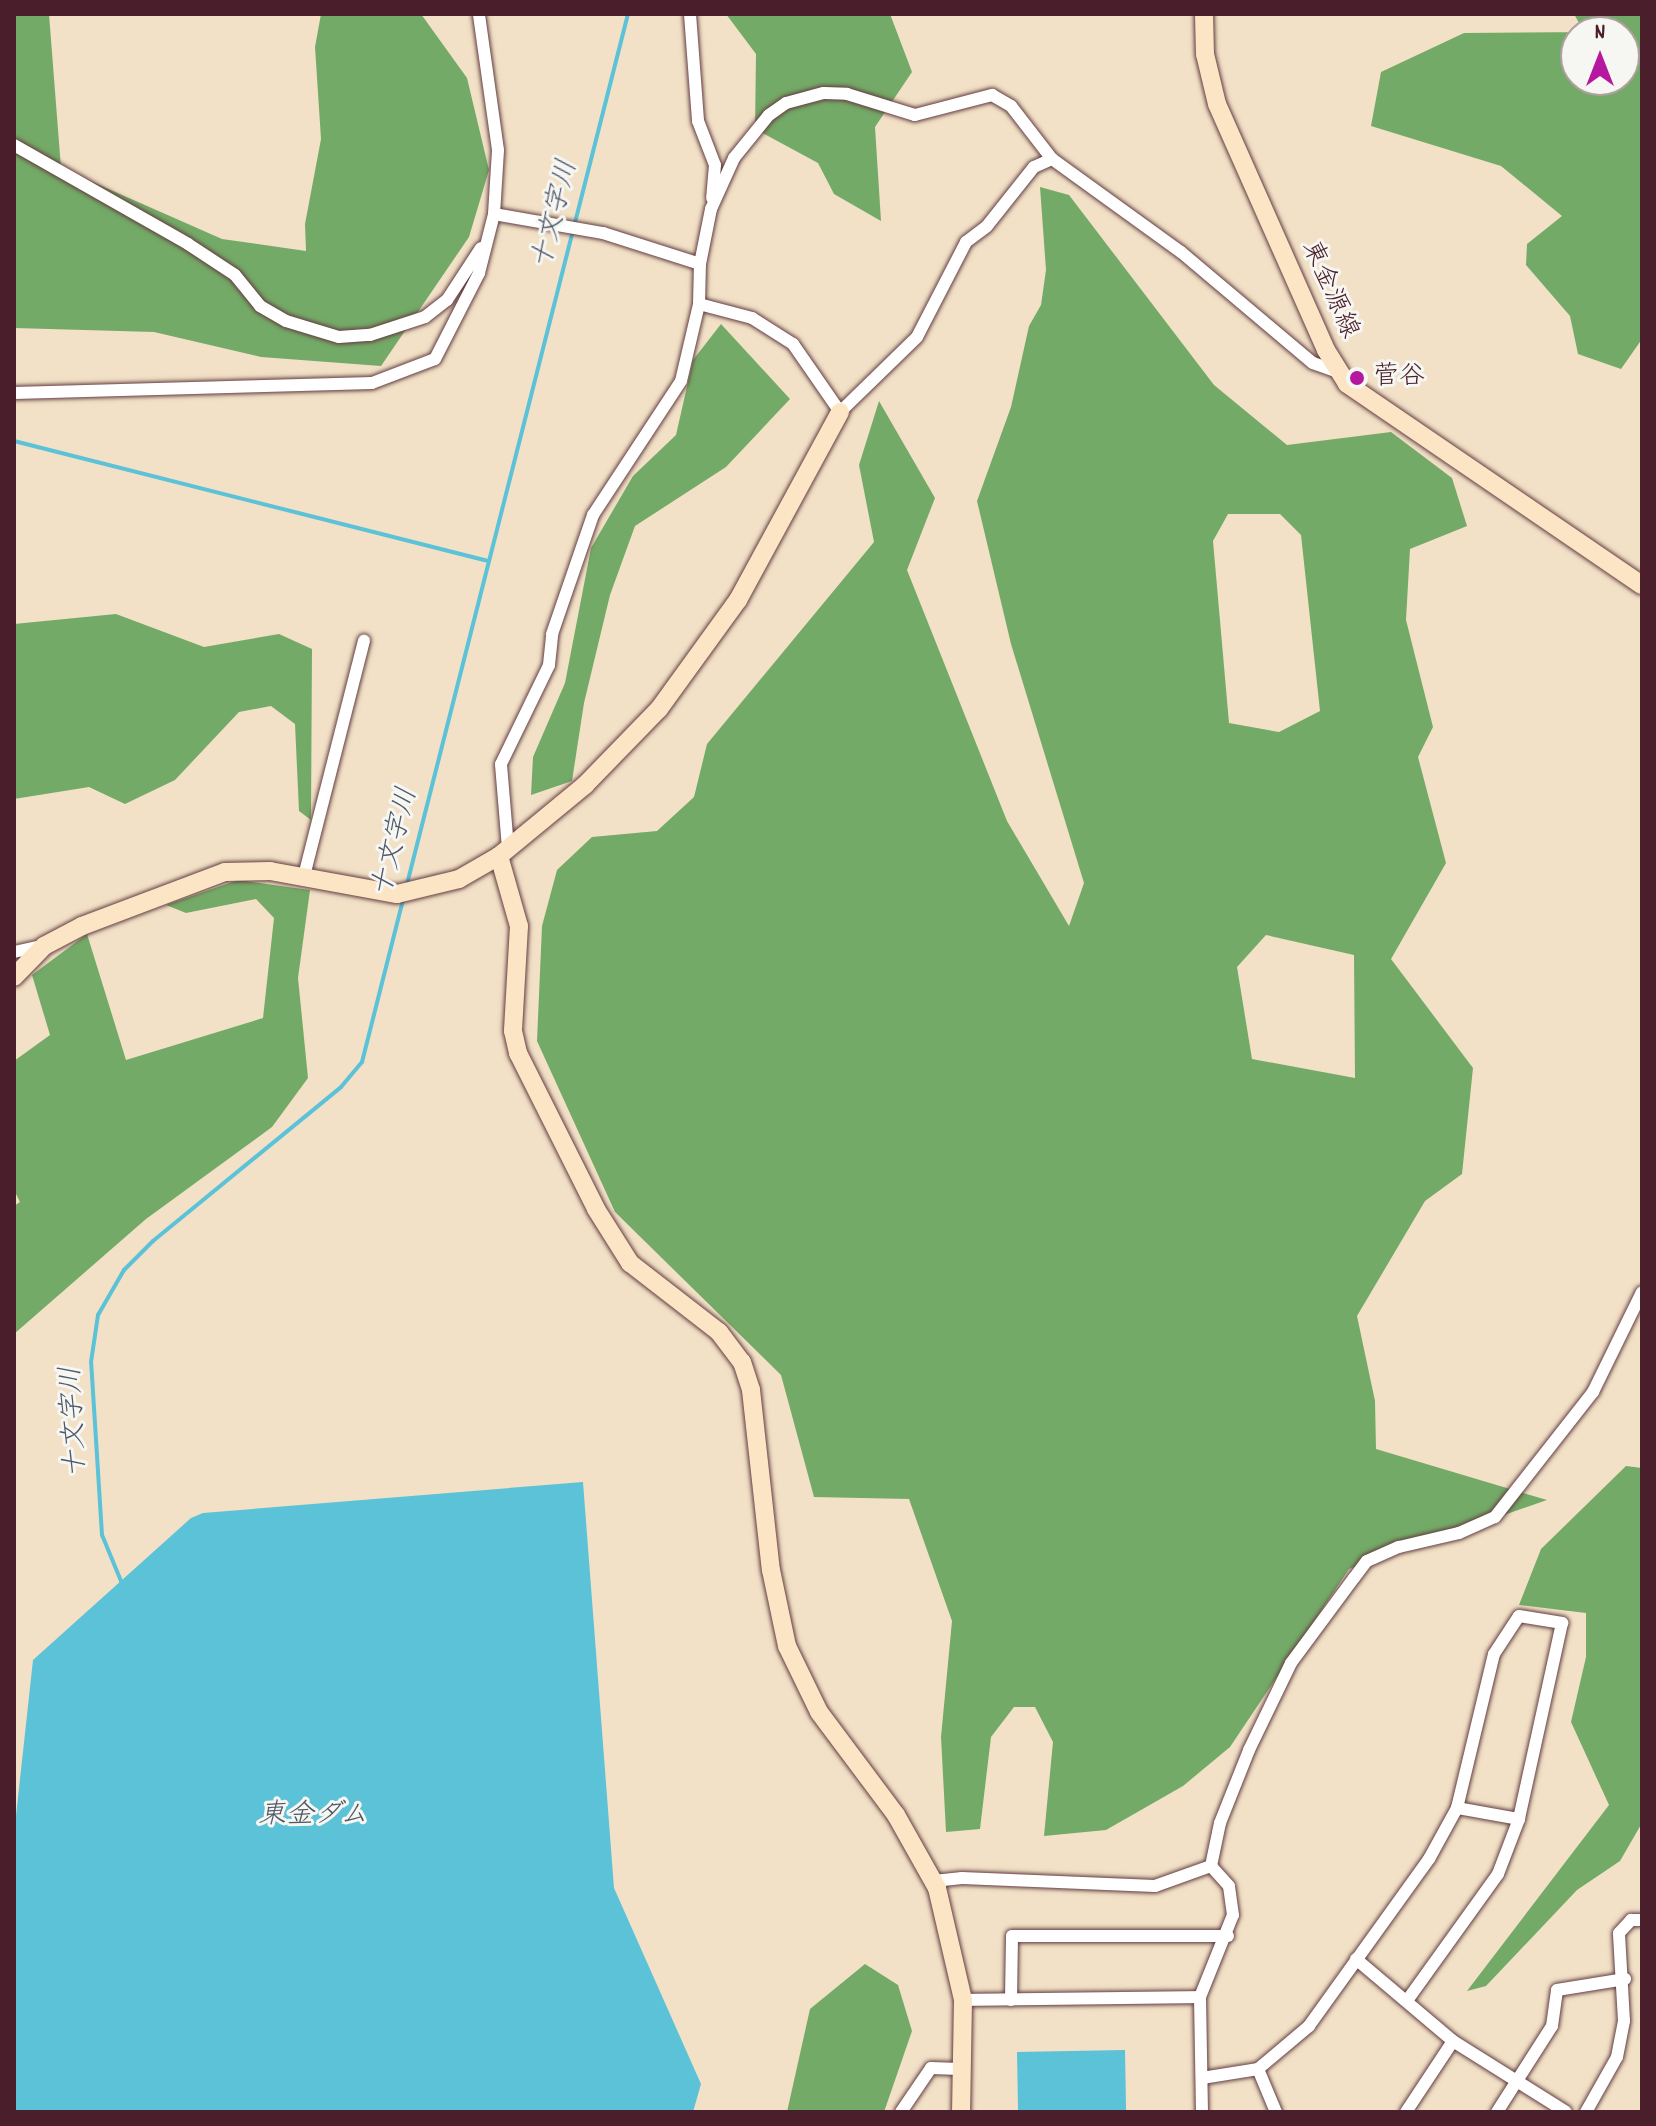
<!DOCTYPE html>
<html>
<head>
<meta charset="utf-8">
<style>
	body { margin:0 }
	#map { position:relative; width:1656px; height:2126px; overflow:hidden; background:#f2e1c6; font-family:Dekko,"Klee One",sans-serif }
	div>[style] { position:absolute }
	.forest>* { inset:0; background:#74aa67 }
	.water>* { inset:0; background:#5bc2d8; transform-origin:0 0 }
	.stream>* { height:4px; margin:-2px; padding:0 2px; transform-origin:2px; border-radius:2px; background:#5bc2d8 }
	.roads { filter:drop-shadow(0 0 2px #633c42) drop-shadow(0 0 2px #633c42) }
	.street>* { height:12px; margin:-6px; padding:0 6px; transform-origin:6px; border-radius:6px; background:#fff }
	.secondary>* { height:18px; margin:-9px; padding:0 9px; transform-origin:9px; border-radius:9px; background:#fce5c4 }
	.dots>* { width:22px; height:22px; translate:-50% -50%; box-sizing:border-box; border:4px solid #f6f6f2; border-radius:50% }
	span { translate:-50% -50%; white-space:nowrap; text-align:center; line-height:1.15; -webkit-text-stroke:6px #f6f6f2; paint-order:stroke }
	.street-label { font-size:26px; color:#4a1f2b }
	.poi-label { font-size:26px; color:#4a1f2b }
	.left { translate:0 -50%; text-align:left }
	.water-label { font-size:28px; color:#505868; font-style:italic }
	.frame { position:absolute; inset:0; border:16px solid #4a1f2b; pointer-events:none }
	.north { position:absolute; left:1560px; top:16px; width:80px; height:80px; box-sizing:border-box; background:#f6f6f2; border:2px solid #b1a0a2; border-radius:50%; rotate:0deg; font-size:22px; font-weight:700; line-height:32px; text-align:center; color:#4a1f2b }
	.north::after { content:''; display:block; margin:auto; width:28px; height:36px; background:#b5179e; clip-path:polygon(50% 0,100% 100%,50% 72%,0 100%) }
</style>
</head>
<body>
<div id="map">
	<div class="forest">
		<div style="clip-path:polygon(14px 14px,49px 14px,61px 168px,222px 239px,306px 251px,305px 224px,321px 139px,315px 47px,321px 14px,421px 14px,467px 78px,489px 170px,469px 237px,381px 366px,261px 357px,154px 332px,14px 328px)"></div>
		<div style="clip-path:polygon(726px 14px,890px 14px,912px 72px,875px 127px,881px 221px,834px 194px,818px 163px,755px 129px,756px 54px)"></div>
		<div style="clip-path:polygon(evenodd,1574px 14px,1642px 14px,1642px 339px,1621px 369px,1578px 354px,1570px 316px,1526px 265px,1527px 244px,1562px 216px,1501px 166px,1371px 126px,1381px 72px,1464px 33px,1584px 32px,1574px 14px,1624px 32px,1624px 80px,1576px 80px,1576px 32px,1624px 32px)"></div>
		<div style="clip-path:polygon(evenodd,1040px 187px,1069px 195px,1214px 385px,1287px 445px,1391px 432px,1452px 478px,1467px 526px,1410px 549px,1406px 620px,1433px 727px,1418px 757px,1446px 863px,1391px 959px,1473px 1068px,1462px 1174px,1425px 1201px,1357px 1316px,1375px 1401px,1376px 1449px,1547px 1500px,1349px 1569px,1230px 1747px,1183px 1786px,1106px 1830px,1044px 1836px,1053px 1742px,1035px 1707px,1014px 1707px,991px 1737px,980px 1829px,946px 1832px,941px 1737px,952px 1621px,909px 1499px,814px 1497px,781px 1375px,615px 1212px,537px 1041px,542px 926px,557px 870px,592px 837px,657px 831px,694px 797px,707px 744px,874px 542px,859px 465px,879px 401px,935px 498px,907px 570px,1007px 821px,1069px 926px,1084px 883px,1011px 644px,977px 501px,1011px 407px,1029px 326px,1041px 305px,1046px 270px,1040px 187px,1228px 514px,1280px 514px,1301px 535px,1320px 711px,1279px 732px,1229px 723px,1213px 541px,1228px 514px,1040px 187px,1266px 935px,1354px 955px,1355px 1078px,1252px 1059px,1237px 967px,1266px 935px)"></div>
		<div style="clip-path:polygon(721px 324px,790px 399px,726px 467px,635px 526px,610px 595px,584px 703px,572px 781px,531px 795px,533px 757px,565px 683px,591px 548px,633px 476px,676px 435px,693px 360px)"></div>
		<div style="clip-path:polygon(116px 614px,204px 647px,279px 634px,312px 649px,311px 820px,299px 811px,295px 724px,271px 706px,239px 712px,175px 780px,125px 804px,89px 787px,14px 799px,14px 624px)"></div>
		<div style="clip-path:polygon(238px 880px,310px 890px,298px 978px,308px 1078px,272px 1127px,146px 1219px,14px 1334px,14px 1206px,20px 1202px,14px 1190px,14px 1061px,50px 1035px,32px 975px,87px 934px,126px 1060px,263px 1018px,274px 918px,256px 899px,186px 913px,166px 905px)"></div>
		<div style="clip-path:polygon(1626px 1466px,1642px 1468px,1642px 1823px,1620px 1861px,1577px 1890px,1486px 1986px,1467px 1991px,1609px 1805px,1571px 1722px,1586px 1657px,1586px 1613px,1519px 1605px,1541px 1549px)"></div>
		<div style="clip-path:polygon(865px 1964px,898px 1985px,912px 2031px,884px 2112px,787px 2112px,810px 2009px)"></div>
	</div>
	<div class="water">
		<div style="clip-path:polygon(583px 1482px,614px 1888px,701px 2084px,693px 2112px,14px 2112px,14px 1834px,33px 1660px,191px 1518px,203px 1513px)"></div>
		<div style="left:1125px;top:2050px;width:62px;height:108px;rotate:89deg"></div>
	</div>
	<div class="stream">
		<div style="left:14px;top:441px;width:487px;rotate:14.2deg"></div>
		<div style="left:406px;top:888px;width:902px;rotate:-75.75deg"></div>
		<div style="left:121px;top:1581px;width:50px;rotate:-112.4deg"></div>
		<div style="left:102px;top:1535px;width:173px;rotate:-93.6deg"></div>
		<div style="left:91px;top:1362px;width:48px;rotate:-81.5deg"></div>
		<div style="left:98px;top:1315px;width:52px;rotate:-60deg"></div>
		<div style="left:124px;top:1270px;width:41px;rotate:-45deg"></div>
		<div style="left:153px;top:1241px;width:243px;rotate:-39.3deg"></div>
		<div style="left:341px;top:1087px;width:33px;rotate:-50deg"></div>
		<div style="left:362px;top:1062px;width:167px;rotate:-75.8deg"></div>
	</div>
	<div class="roads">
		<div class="street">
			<div style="left:690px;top:14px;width:107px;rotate:85.7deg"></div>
			<div style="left:698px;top:121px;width:47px;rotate:68.9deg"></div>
			<div style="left:715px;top:165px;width:33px;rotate:95deg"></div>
			<div style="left:14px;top:145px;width:200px;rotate:29.6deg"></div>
			<div style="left:188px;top:244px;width:56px;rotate:33.4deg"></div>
			<div style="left:235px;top:275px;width:40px;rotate:51deg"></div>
			<div style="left:260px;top:306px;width:30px;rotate:30deg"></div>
			<div style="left:286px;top:321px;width:55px;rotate:16.8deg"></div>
			<div style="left:339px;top:337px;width:31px;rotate:-4deg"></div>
			<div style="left:370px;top:335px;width:58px;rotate:-18.1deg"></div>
			<div style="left:425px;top:317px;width:28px;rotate:-38deg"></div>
			<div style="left:447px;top:300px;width:62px;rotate:-56.8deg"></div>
			<div style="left:494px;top:214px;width:111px;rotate:9.9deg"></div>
			<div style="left:603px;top:233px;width:102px;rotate:17.7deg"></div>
			<div style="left:700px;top:264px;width:56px;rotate:-78.7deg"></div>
			<div style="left:711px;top:209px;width:56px;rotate:-65.7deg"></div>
			<div style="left:734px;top:158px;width:55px;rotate:-50.9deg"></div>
			<div style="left:769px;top:115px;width:21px;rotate:-35deg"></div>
			<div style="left:786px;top:103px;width:39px;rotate:-15deg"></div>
			<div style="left:824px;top:93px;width:23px;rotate:2deg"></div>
			<div style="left:847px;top:94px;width:71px;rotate:17.2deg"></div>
			<div style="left:915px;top:115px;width:80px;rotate:-14.6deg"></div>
			<div style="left:992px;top:95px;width:22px;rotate:30deg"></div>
			<div style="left:1011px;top:106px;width:67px;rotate:52.3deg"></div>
			<div style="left:1052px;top:159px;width:159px;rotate:35.8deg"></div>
			<div style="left:1181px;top:252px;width:172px;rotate:40.1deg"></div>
			<div style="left:1313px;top:363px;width:27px;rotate:20deg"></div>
			<div style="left:699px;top:304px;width:55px;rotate:14.8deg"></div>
			<div style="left:752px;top:318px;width:49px;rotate:32.4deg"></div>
			<div style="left:793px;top:344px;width:83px;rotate:55.3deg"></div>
			<div style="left:840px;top:412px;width:107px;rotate:-44.2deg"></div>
			<div style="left:917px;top:337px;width:107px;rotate:-62.7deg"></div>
			<div style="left:966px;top:242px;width:26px;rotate:-37deg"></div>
			<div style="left:987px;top:226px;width:75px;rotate:-51.5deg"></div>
			<div style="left:1034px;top:167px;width:20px;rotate:-24deg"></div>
			<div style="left:14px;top:393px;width:358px;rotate:-1.6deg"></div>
			<div style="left:372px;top:383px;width:67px;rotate:-20.9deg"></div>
			<div style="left:435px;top:359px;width:97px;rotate:-62.9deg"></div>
			<div style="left:479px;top:273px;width:61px;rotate:-75.7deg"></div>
			<div style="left:494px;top:214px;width:64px;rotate:-86.4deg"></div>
			<div style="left:498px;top:150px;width:137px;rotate:-98deg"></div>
			<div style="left:508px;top:848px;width:84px;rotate:-94.8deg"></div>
			<div style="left:501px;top:764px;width:110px;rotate:-64.1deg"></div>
			<div style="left:549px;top:665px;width:31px;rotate:-84deg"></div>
			<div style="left:552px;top:634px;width:126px;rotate:-71deg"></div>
			<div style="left:593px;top:515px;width:160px;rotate:-56.7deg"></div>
			<div style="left:681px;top:381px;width:79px;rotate:-76.8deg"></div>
			<div style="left:699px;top:304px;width:40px;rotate:-88.6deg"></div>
			<div style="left:304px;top:876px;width:243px;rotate:-75.7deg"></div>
			<div style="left:14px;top:952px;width:29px;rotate:-12deg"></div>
			<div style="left:1457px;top:1808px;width:63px;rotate:10.1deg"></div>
			<div style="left:1211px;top:1866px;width:44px;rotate:-78.2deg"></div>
			<div style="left:1220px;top:1823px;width:79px;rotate:-68.3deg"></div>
			<div style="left:1249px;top:1750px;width:97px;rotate:-64.2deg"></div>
			<div style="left:1291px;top:1663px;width:106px;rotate:-53.5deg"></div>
			<div style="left:1354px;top:1578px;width:21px;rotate:-53deg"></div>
			<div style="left:1367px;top:1561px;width:35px;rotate:-24deg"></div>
			<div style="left:1399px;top:1547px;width:62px;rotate:-13.1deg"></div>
			<div style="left:1459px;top:1533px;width:39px;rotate:-24deg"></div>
			<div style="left:1495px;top:1517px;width:159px;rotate:-51.9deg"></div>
			<div style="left:1593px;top:1392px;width:111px;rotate:-63.9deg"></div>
			<div style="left:934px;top:1881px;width:28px;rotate:-6deg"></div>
			<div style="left:962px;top:1878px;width:193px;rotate:2.4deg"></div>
			<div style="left:1155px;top:1886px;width:59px;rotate:-19.7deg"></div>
			<div style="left:1356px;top:1959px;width:127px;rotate:40.2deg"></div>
			<div style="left:1453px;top:2041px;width:133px;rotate:32.1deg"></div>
			<div style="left:963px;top:2000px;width:237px;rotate:-0.7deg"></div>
			<div style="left:1011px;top:2000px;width:64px;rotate:-89.1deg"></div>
			<div style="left:1012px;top:1936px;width:216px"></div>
			<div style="left:1258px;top:2069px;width:47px;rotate:67.3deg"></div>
			<div style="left:1202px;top:2078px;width:57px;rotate:-9.1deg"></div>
			<div style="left:1258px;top:2069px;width:67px;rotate:-40.1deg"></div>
			<div style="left:1309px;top:2026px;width:206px;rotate:-54.3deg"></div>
			<div style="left:1429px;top:1859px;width:58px;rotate:-61.2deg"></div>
			<div style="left:1457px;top:1808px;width:158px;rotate:-76.5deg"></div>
			<div style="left:1494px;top:1654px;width:45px;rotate:-56.7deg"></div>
			<div style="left:1519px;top:1616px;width:44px;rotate:9.2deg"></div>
			<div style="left:1562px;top:1623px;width:201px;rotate:102.4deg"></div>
			<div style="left:1519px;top:1819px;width:59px;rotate:110.9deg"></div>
			<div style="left:1498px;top:1874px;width:153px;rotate:125.7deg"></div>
			<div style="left:901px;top:2112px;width:53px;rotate:-55.7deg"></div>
			<div style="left:931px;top:2068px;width:29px;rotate:2deg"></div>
			<div style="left:1202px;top:2112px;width:115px;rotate:-91deg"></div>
			<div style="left:1200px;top:1997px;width:88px;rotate:-68.1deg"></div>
			<div style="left:1233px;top:1915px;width:29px;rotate:-98deg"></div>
			<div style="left:1229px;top:1886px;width:27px;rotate:-132deg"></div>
			<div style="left:1406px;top:2112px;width:85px;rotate:-56.5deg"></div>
			<div style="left:1497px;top:2112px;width:102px;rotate:-57.4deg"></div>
			<div style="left:1552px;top:2026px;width:36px;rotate:-82deg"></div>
			<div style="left:1557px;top:1990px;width:69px;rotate:-9.2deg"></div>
			<div style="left:1586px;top:2112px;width:63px;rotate:-60.6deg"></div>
			<div style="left:1617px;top:2057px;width:37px;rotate:-79deg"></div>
			<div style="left:1624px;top:2021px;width:88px;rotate:-93.3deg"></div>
			<div style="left:1619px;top:1933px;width:18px;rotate:-47deg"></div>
			<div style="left:1631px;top:1920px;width:11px"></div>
		</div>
		<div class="secondary">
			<div style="left:1204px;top:14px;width:40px;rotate:88.6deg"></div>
			<div style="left:1205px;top:54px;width:51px;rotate:76.5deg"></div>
			<div style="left:1217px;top:104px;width:269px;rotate:66.1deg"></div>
			<div style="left:1326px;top:350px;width:40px;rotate:58deg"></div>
			<div style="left:1347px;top:384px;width:357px;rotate:34.3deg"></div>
			<div style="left:499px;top:856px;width:73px;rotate:74.1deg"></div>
			<div style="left:519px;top:926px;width:105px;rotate:93.3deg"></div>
			<div style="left:513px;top:1031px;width:23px;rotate:77deg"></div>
			<div style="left:518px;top:1053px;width:174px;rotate:63.4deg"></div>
			<div style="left:596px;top:1209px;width:64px;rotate:57.8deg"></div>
			<div style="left:630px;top:1263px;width:113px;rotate:37.8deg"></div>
			<div style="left:719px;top:1332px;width:38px;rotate:53deg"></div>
			<div style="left:742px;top:1362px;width:29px;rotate:72deg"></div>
			<div style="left:751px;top:1390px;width:181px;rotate:83.7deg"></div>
			<div style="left:771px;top:1570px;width:78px;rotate:78.1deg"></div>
			<div style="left:787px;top:1646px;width:73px;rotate:64.1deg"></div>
			<div style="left:819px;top:1712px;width:129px;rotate:53.2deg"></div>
			<div style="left:896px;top:1815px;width:84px;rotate:60.7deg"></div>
			<div style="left:937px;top:1888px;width:115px;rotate:76.9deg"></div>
			<div style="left:963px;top:2000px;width:112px;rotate:91deg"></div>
			<div style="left:14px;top:977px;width:43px;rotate:-45.9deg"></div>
			<div style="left:44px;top:946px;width:43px;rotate:-27.8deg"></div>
			<div style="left:82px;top:926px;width:153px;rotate:-20.7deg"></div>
			<div style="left:225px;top:872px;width:45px;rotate:-1.3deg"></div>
			<div style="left:270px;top:871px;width:129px;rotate:10.3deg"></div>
			<div style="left:397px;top:894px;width:64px;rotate:-13.6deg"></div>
			<div style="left:459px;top:879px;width:46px;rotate:-29.9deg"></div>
			<div style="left:499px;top:856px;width:112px;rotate:-39.5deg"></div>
			<div style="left:585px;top:785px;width:106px;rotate:-45.8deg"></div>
			<div style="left:659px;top:709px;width:135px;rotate:-54.1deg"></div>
			<div style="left:738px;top:600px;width:214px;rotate:-61.5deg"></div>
		</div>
	</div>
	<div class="dots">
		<div style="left:1357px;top:378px;background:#b5179e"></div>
	</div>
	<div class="street-label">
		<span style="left:1329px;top:290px;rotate:66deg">東金源線</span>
	</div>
	<div class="poi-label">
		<span class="left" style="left:1373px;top:378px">菅谷</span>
	</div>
	<div class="water-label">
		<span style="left:557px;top:215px;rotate:-76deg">十文字川</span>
		<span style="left:397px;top:843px;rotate:-76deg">十文字川</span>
		<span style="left:76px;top:1422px;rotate:-93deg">十文字川</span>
		<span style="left:313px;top:1817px">東金ダム</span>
	</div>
	<div class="frame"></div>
	<div class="north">N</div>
</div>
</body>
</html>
